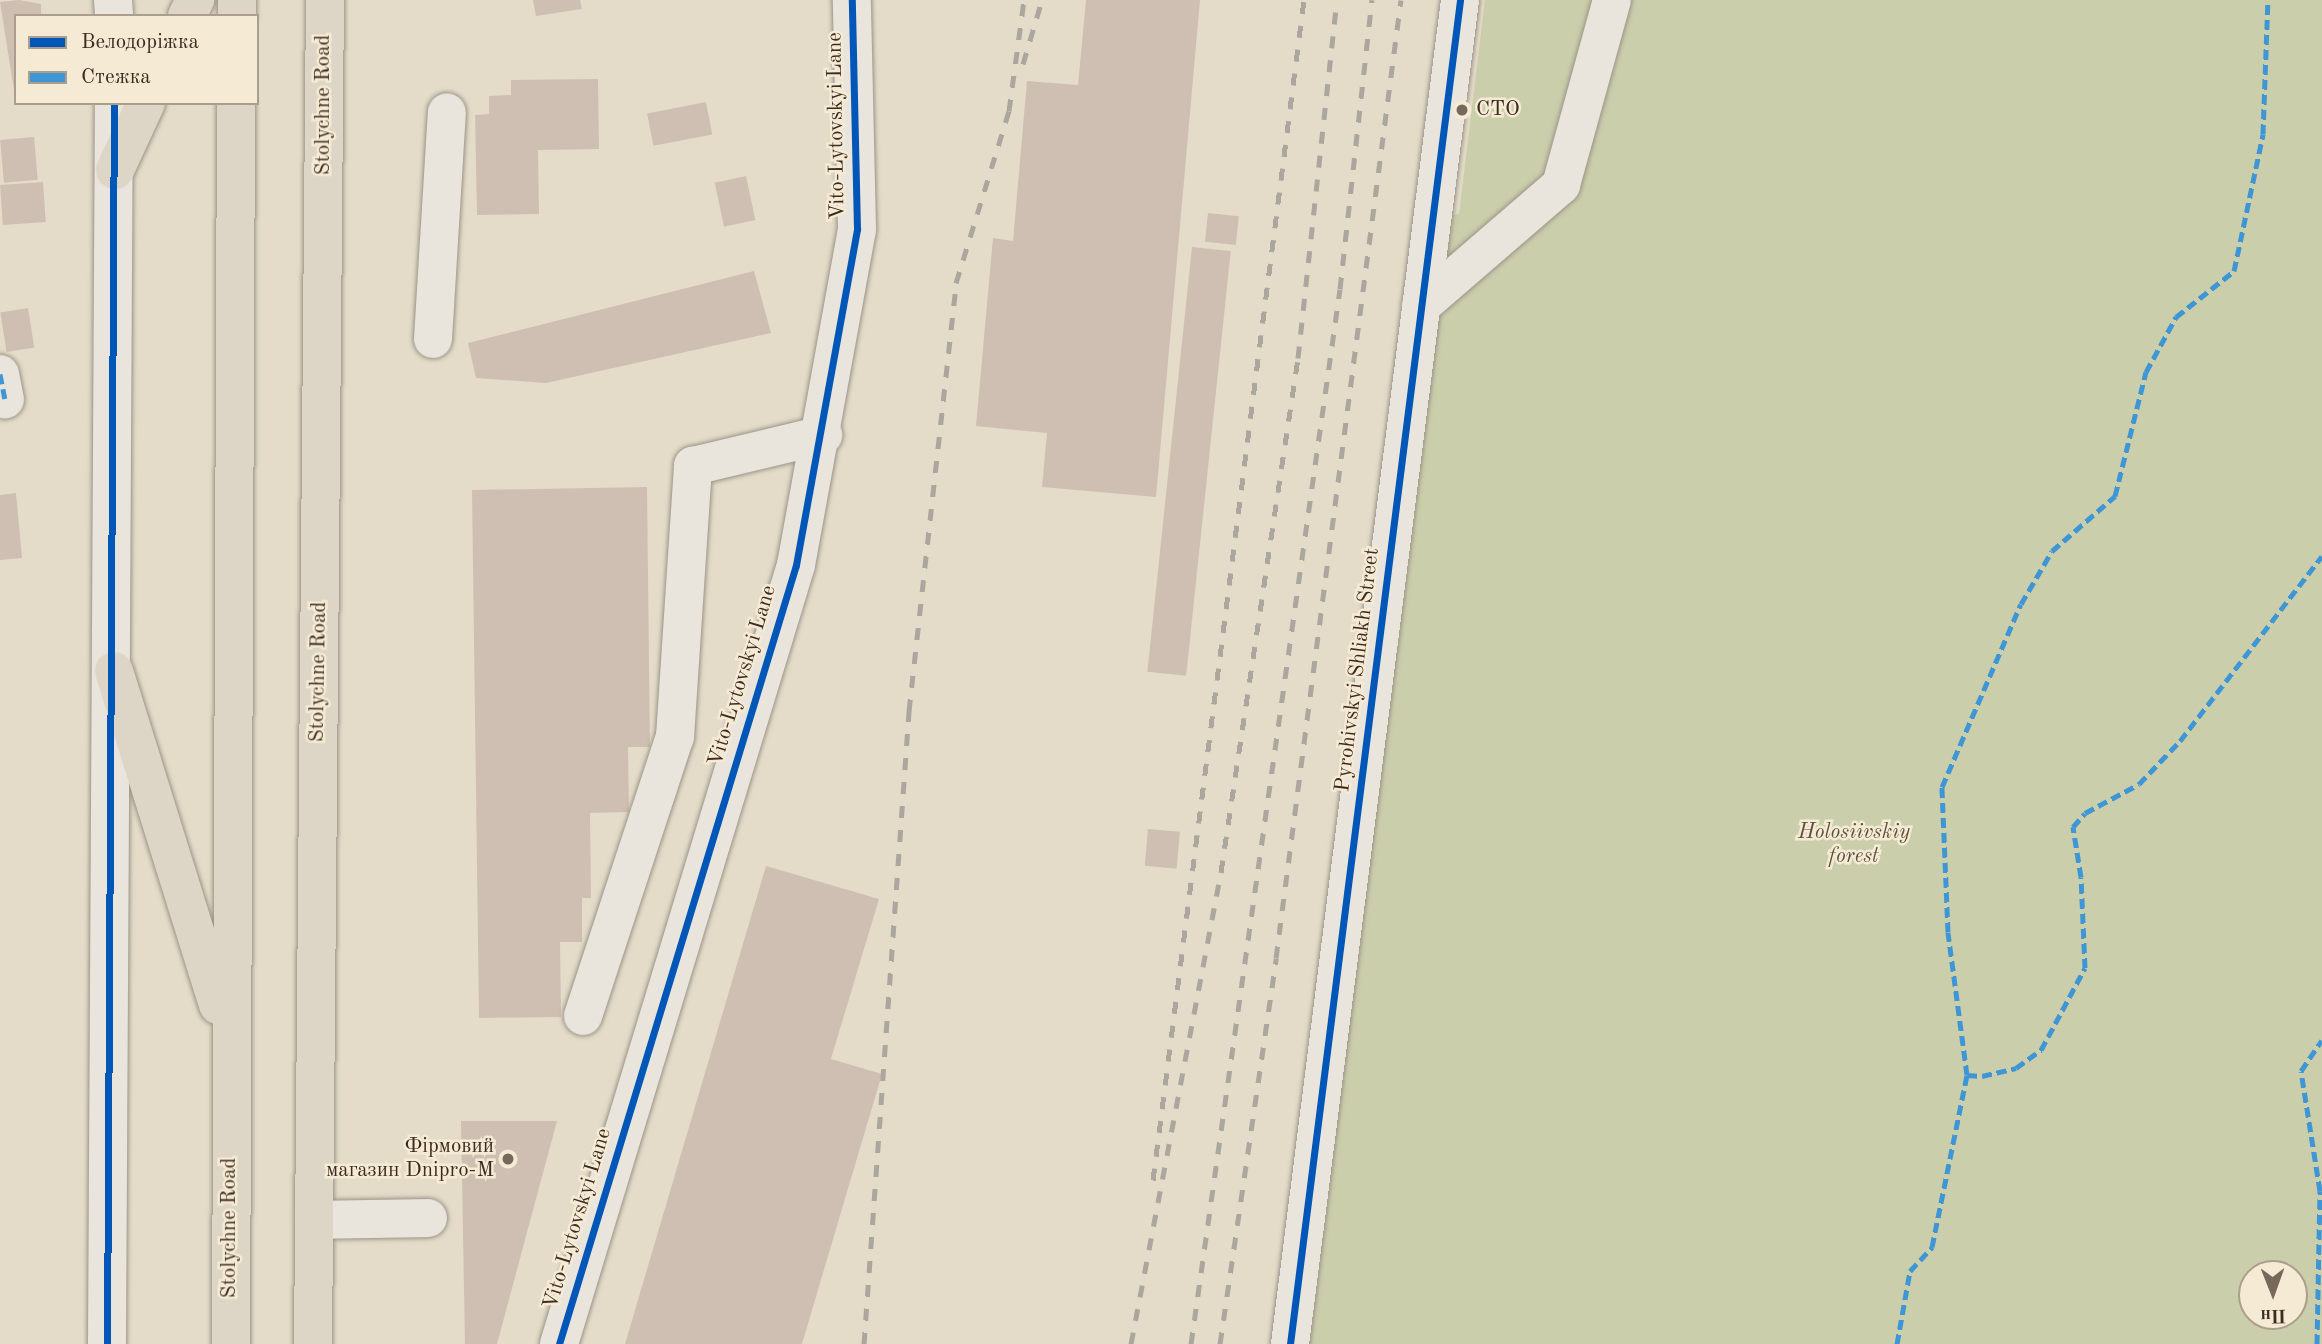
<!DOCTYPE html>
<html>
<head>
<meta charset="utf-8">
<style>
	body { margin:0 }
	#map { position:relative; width:2322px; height:1344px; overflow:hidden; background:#e4dcc8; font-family:"Old Standard TT",serif }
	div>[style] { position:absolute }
	.green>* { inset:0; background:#cbceab }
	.building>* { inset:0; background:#cfbfb3; transform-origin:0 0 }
	.path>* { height:4.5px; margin-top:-2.25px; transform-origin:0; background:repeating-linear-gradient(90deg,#aba69e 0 5px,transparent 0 8.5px) }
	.roads { filter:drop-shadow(0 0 2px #9b9488) drop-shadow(0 0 2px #9b9488) }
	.minor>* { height:38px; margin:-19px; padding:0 19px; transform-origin:19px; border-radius:19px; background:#e9e5dc }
	.highway>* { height:38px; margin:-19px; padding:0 19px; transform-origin:19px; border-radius:19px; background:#ddd5c6 }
	.rail>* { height:5px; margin-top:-2.5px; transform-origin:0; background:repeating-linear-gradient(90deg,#aba69e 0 12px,transparent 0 24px) }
	.quiet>* { height:5px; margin-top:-2.5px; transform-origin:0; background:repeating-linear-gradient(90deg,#3f96d5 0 10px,transparent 0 15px) }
	.cycleway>* { height:7px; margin:-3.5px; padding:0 3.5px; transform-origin:3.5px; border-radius:3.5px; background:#0057b8 }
	.dots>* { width:19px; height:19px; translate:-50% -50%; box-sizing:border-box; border:4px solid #f5ebd4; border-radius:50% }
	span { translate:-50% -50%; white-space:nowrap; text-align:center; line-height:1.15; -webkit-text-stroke:5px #f5ebd4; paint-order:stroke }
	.street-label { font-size:21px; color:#3d2a21 }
	.poi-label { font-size:21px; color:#3d2a21 }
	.left { translate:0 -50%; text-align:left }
	.right { translate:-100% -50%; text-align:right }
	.park-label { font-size:21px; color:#5b503e; font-style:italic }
	.legend { position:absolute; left:14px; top:14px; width:245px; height:91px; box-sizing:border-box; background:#f5ebd4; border:2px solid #ab9e8c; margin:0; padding:9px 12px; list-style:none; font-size:21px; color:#3d2a21 }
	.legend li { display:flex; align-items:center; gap:14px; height:35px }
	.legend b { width:35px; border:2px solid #ab9e8c }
	.north { position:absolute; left:2238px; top:1260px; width:70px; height:70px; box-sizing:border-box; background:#f5ebd4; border:2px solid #ab9e8c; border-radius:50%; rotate:179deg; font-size:19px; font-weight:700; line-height:28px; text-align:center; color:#3d2a21 }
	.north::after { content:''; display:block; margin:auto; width:24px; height:32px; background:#77685b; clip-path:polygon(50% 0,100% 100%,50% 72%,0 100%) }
</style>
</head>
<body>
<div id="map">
	<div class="green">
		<div style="clip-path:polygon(evenodd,1485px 0,2322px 0,2322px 1344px,1309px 1344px,1432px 218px,1459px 214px,1485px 0,2252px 1274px,2294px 1274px,2294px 1316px,2252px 1316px,2252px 1274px)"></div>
	</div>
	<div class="building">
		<div style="clip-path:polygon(19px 0,41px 4px,41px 16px,16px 16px,14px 90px,0 2px)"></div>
		<div style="clip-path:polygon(533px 0,580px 0,582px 9px,536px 16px)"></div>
		<div style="clip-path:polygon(1086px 0,1200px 0,1156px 497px,1042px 487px,1047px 433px,976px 426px,993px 238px,1013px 241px,1027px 81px,1078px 85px)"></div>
		<div style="clip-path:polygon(598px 79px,599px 149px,538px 150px,539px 214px,477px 215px,475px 115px,489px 114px,489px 96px,511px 95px,511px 80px)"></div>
		<div style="left:706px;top:102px;width:33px;height:60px;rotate:79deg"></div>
		<div style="left:34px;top:137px;width:43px;height:34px;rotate:85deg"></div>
		<div style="left:746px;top:176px;width:45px;height:32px;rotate:78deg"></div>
		<div style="left:43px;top:182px;width:40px;height:43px;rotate:86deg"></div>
		<div style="left:1208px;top:213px;width:31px;height:29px;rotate:6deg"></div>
		<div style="left:1192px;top:247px;width:39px;height:427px;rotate:6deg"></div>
		<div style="clip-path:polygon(754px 271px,771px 333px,546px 383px,476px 378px,468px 343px)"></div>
		<div style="left:28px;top:308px;width:40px;height:28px;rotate:81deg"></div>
		<div style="clip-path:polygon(647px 487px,650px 747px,628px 747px,629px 812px,590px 813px,591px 898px,582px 898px,582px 942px,560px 942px,561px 1017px,479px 1018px,472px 490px)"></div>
		<div style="clip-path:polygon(16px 493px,22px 558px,0 560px,0 495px)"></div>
		<div style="left:1148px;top:829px;width:32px;height:37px;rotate:5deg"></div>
		<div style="clip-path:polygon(766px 866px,879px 899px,831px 1059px,882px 1074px,802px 1344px,625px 1344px)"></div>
		<div style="clip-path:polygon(461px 1121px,557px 1121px,497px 1344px,465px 1344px)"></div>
	</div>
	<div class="path">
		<div style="left:2320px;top:1191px;width:2px"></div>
	</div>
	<div class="roads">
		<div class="minor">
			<div style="left:113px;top:0;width:16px;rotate:86deg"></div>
			<div style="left:1421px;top:306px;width:185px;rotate:-40.8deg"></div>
			<div style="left:1561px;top:185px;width:192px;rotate:-74.6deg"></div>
			<div style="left:433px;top:339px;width:227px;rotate:-86.5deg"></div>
			<div style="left:0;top:374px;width:26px;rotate:79deg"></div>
			<div style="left:583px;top:1016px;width:294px;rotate:-71.8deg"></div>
			<div style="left:675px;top:737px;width:272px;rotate:-86.2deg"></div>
			<div style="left:693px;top:466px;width:134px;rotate:-13.4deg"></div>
			<div style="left:314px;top:1220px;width:114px;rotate:-1deg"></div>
			<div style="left:107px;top:1344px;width:1241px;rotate:-89.68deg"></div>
			<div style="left:559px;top:1344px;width:814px;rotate:-73.08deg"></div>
			<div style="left:796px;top:565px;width:341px;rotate:-79.7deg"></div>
			<div style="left:857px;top:229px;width:229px;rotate:-91.3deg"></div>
			<div style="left:1290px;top:1344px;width:1355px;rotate:-82.79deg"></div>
		</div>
		<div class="highway">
			<div style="left:187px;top:16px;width:18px;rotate:-63deg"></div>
			<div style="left:237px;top:16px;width:16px;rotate:-90deg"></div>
			<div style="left:115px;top:170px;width:74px;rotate:-65.2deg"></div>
			<div style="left:114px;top:671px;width:350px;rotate:72.7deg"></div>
			<div style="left:231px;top:1344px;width:1241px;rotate:-89.77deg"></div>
			<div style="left:313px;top:1344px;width:1344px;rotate:-89.49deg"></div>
		</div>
	</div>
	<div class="rail">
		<div style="left:1023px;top:64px;width:67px;rotate:-73.5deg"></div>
		<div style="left:1153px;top:1180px;width:1190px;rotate:-82.71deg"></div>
		<div style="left:864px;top:1344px;width:635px;rotate:-85.93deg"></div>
		<div style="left:909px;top:711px;width:431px;rotate:-83.7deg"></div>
		<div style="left:956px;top:283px;width:180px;rotate:-72.9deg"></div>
		<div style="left:1009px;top:111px;width:112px;rotate:-82.3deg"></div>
		<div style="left:1131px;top:1344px;width:481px;rotate:-79.2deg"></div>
		<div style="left:1221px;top:872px;width:520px;rotate:-81.48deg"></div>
		<div style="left:1298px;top:358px;width:360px;rotate:-83.8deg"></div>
		<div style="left:1191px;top:1344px;width:1065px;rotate:-81.96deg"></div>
		<div style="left:1340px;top:289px;width:291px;rotate:-83.7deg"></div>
		<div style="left:1220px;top:1344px;width:390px;rotate:-81.7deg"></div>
		<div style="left:1276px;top:958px;width:966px;rotate:-82.57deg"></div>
	</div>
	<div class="quiet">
		<div style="left:0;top:374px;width:26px;rotate:79deg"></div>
		<div style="left:1967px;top:1075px;width:15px;rotate:4deg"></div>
		<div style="left:1982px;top:1076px;width:35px;rotate:-13deg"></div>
		<div style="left:2016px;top:1068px;width:31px;rotate:-36deg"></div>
		<div style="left:2041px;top:1050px;width:93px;rotate:-61.8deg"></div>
		<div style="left:2085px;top:968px;width:91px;rotate:-92.5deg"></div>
		<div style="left:2081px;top:877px;width:51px;rotate:-99.1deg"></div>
		<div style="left:2073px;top:827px;width:18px;rotate:-49deg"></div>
		<div style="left:2085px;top:813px;width:61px;rotate:-28.2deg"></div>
		<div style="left:2139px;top:784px;width:59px;rotate:-46.4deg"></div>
		<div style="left:2180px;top:741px;width:233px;rotate:-52.5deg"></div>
		<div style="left:1897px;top:1344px;width:74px;rotate:-79.9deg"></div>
		<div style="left:1910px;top:1271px;width:33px;rotate:-47deg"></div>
		<div style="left:1932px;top:1247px;width:176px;rotate:-78.5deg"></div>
		<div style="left:1967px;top:1075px;width:144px;rotate:-97.6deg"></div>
		<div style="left:1948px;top:932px;width:145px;rotate:-92.4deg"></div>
		<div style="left:1942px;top:787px;width:199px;rotate:-66.7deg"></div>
		<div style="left:2021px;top:604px;width:61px;rotate:-59.7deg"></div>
		<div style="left:2052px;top:551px;width:84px;rotate:-41.1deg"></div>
		<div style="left:2115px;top:496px;width:128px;rotate:-76deg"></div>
		<div style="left:2146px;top:372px;width:63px;rotate:-61.4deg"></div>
		<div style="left:2176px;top:317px;width:74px;rotate:-38.4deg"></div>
		<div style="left:2234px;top:271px;width:140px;rotate:-78deg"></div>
		<div style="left:2263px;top:134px;width:134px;rotate:-87.9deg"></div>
		<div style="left:2317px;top:1344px;width:153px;rotate:-88.9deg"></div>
		<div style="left:2320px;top:1191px;width:121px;rotate:-99deg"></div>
		<div style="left:2301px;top:1071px;width:37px;rotate:-56deg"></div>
	</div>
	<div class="cycleway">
		<div style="left:107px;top:1344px;width:1241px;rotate:-89.68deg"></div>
		<div style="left:559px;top:1344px;width:814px;rotate:-73.08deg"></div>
		<div style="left:796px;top:565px;width:341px;rotate:-79.7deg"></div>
		<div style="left:857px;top:229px;width:229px;rotate:-91.3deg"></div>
		<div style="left:1290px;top:1344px;width:1355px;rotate:-82.79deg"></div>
	</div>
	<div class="dots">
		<div style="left:1462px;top:110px;background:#77685b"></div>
		<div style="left:508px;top:1159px;background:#77685b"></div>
	</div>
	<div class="street-label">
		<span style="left:324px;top:105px;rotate:-90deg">Stolychne Road</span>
		<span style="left:837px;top:126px;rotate:-91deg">Vito-Lytovskyi Lane</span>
		<span style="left:1358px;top:670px;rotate:-83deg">Pyrohivskyi Shliakh Street</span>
		<span style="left:319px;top:672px;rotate:-89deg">Stolychne Road</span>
		<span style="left:743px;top:676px;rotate:-73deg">Vito-Lytovskyi Lane</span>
		<span style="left:578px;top:1219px;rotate:-73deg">Vito-Lytovskyi Lane</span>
		<span style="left:230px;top:1228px;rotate:-90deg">Stolychne Road</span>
	</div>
	<div class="poi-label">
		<span class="left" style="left:1476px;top:110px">СТО</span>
		<span class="right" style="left:494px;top:1159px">Фірмовий<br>магазин Dnipro-M</span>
	</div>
	<div class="park-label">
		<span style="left:1854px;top:845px">Holosiivskiy<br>forest</span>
	</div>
	<ul class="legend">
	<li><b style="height:9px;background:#0057b8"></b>Велодоріжка</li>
	<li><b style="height:9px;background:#3f96d5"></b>Стежка</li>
	</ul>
	<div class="north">Пн</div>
</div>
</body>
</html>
